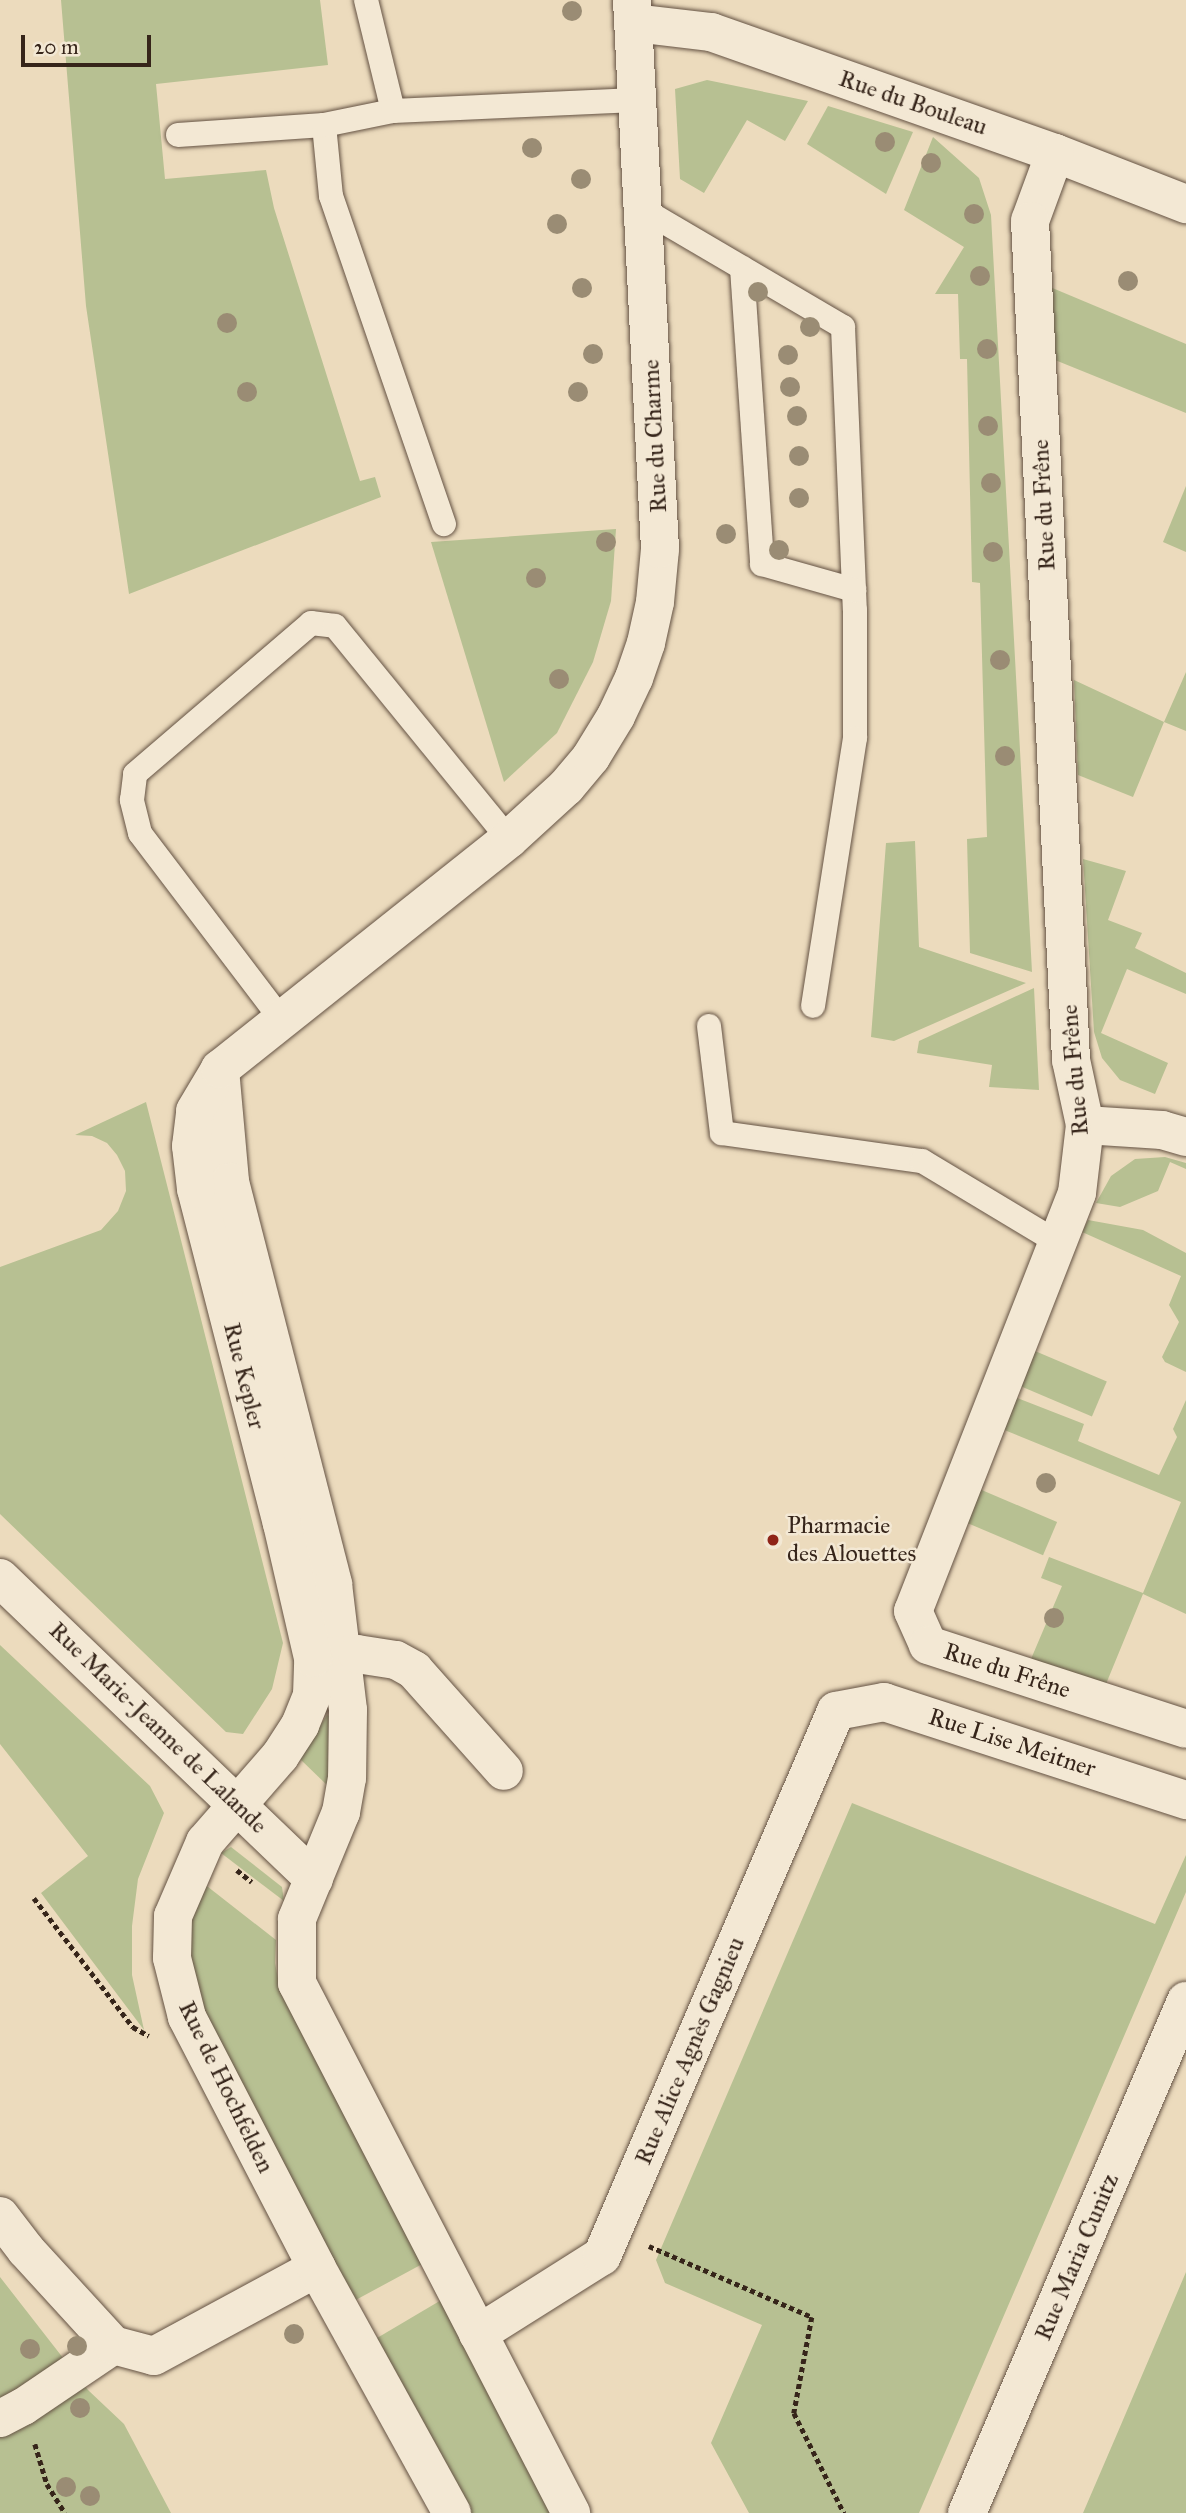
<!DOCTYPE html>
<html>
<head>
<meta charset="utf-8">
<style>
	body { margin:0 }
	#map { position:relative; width:1186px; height:2513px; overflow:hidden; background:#ecdbbd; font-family:"IM FELL Great Primer",serif }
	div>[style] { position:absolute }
	.green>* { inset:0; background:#b7c092; transform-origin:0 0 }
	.path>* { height:4.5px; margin-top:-2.25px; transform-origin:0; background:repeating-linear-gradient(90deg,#36251a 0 5px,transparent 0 8.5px) }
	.roads { filter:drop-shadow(0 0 2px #645243) drop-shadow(0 0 2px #645243) }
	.service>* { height:24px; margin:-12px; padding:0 12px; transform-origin:12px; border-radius:12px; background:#f3e8d4 }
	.pedestrian>* { height:37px; margin:-18.5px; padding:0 18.5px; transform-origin:18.5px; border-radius:18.5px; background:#f3e8d4 }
	.minor>* { height:38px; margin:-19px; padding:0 19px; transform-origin:19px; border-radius:19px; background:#f3e8d4 }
	.trees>* { width:20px; height:20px; margin:-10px; border-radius:50%; background:#9a8c74 }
	.dots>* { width:19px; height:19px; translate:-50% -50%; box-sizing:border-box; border:4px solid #f3e8d4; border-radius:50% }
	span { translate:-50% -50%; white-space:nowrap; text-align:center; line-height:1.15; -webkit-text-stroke:5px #f3e8d4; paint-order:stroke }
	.street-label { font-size:24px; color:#36251a }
	.poi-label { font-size:24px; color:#36251a }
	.left { translate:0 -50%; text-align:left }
	.scale { position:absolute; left:21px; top:35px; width:130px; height:32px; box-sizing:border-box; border:4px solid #36251a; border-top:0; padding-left:9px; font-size:21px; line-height:24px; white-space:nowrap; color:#36251a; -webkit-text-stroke:5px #f3e8d4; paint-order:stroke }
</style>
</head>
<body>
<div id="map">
	<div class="green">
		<div style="clip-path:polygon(61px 0,320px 0,328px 65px,156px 84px,165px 179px,266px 170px,274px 208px,360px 481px,375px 477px,381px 497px,129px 594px,86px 306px)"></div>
		<div style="clip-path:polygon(707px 80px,808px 101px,785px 141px,747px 120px,704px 193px,680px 179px,675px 89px)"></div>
		<div style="clip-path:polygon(828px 106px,913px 132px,886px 194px,807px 144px)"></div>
		<div style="clip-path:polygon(933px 137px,979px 178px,991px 215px,1032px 972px,970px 953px,967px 839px,987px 837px,980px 583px,972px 582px,967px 359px,960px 359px,958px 294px,935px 294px,964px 247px,904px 210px)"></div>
		<div style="clip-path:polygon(1050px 287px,1186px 344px,1186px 413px,1055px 360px)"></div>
		<div style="clip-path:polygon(1186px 486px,1186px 552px,1163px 542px)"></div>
		<div style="clip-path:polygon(616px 529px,611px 601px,593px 662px,557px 733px,504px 782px,431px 542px)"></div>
		<div style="clip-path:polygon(1186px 672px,1186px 731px,1164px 722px,1133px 797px,1078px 775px,1074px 680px,1164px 722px)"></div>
		<div style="clip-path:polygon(915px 841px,919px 947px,1026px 983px,894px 1041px,871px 1037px,886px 843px)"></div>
		<div style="clip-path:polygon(1083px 859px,1126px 871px,1108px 920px,1142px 933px,1135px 948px,1186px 973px,1186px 994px,1127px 969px,1101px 1033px,1168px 1063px,1155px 1094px,1120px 1080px,1102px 1058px,1094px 1032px)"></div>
		<div style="clip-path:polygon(1034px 988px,1039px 1090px,989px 1087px,992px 1065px,917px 1053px,919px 1041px)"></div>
		<div style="clip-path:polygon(146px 1102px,283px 1643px,272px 1689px,243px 1734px,226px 1732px,0 1514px,0 1267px,101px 1230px,118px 1211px,126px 1191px,125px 1171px,117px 1155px,107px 1143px,92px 1136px,75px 1135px)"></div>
		<div style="clip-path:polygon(1165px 1157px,1186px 1163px,1186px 1169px,1170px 1162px,1158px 1191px,1120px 1207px,1096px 1203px,1111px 1176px,1135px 1159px)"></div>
		<div style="clip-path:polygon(1088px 1220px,1143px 1230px,1186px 1253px,1186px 1372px,1165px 1362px,1162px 1357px,1179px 1322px,1169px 1305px,1181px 1276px,1082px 1232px)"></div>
		<div style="left:1035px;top:1351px;width:78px;height:38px;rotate:23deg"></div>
		<div style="clip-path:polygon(1015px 1397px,1084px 1424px,1078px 1441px,1159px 1475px,1177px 1437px,1173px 1429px,1186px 1400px,1186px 1614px,1143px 1594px,1106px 1684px,1031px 1659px,1062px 1586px,1041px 1578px,1049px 1557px,1143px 1593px,1181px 1502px,1002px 1429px)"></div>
		<div style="left:977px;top:1488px;width:87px;height:36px;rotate:23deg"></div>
		<div style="clip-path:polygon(0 1645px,150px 1786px,164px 1813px,138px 1879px,132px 1926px,132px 1975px,144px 2030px,41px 1893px,88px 1856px,0 1744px)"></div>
		<div style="clip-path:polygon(327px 1715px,331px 1717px,330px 1788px,299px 1758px)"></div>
		<div style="clip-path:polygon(852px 1803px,1155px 1924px,1186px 1855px,1186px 1892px,919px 2513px,749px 2513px,711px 2443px,762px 2325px,665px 2283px,656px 2260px)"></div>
		<div style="clip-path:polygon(231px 1847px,282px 1887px,284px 1901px,221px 1853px)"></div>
		<div style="clip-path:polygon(203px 1883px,276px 1940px,275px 1963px,280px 1989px,426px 2262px,352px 2302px,196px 2012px,188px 1929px)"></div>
		<div style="clip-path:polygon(1186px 2272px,1186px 2513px,1083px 2513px,1120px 2427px)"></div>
		<div style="clip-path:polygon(0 2277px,88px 2390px,124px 2424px,171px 2513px,0 2513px)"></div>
		<div style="clip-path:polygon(443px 2299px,558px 2513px,463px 2513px,372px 2341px)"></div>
	</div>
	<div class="path">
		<div style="left:237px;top:1870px;width:19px;rotate:39deg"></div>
		<div style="left:34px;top:1898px;width:163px;rotate:52.5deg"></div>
		<div style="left:133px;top:2027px;width:18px;rotate:29deg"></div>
		<div style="left:649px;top:2246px;width:178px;rotate:23.5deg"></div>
		<div style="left:812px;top:2317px;width:98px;rotate:100.6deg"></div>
		<div style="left:794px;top:2413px;width:112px;rotate:63.4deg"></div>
		<div style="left:35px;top:2444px;width:42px;rotate:73.3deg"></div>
		<div style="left:47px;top:2484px;width:34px;rotate:58deg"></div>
	</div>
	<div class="roads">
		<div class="service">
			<div style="left:366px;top:0;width:114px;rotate:76.3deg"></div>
			<div style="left:324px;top:125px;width:71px;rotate:84.4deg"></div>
			<div style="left:331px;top:196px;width:347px;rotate:71deg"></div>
			<div style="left:178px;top:135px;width:146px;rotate:-3.9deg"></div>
			<div style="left:324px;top:125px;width:70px;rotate:-11.5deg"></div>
			<div style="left:393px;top:111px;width:243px;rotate:-2.6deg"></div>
			<div style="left:642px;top:209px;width:233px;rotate:30.4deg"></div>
			<div style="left:843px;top:327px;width:283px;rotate:87.6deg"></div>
			<div style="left:855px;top:610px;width:128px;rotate:90deg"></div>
			<div style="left:855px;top:738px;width:271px;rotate:98.9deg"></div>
			<div style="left:742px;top:268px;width:297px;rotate:86.1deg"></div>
			<div style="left:762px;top:564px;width:96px;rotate:15.8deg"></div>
			<div style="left:281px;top:1019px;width:233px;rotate:-127.2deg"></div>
			<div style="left:140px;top:833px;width:34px;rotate:-104deg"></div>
			<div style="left:132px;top:800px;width:26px;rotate:-83deg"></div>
			<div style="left:135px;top:774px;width:232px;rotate:-40.6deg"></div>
			<div style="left:311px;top:623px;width:24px;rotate:7deg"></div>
			<div style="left:335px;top:626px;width:275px;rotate:50.8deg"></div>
			<div style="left:709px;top:1026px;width:108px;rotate:83.1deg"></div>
			<div style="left:722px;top:1133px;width:202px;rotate:8deg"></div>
			<div style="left:922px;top:1161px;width:157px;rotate:31deg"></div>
		</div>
		<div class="pedestrian">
			<div style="left:0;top:2418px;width:26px;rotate:-28deg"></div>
			<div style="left:23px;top:2406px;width:109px;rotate:-34.1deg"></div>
		</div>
		<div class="minor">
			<div style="left:634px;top:23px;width:78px;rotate:6.7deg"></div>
			<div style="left:711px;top:32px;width:365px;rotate:19.4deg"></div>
			<div style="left:1055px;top:153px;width:141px;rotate:21.3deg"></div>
			<div style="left:1055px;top:153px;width:72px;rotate:110.2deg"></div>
			<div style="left:1030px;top:221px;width:840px;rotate:87.2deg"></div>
			<div style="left:1071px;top:1060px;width:66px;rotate:77.8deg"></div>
			<div style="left:1085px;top:1125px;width:68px;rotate:96.7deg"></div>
			<div style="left:1077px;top:1193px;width:449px;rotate:111.4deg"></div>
			<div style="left:913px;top:1611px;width:37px;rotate:66deg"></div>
			<div style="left:928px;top:1645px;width:271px;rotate:18deg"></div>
			<div style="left:220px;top:1069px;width:113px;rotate:84.9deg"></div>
			<div style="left:230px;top:1182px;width:415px;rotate:75.6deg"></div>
			<div style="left:333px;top:1584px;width:127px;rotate:83.2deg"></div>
			<div style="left:348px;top:1710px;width:68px;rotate:90.8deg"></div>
			<div style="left:347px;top:1778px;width:35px;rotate:100deg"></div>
			<div style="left:341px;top:1812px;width:116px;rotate:112.4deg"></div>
			<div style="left:297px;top:1919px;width:64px;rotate:90deg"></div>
			<div style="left:297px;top:1983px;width:597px;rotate:62.66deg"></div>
			<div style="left:1085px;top:1125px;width:77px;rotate:3.7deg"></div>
			<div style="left:1162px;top:1130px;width:25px;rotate:16deg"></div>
			<div style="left:0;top:1578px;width:435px;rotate:43.8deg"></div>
			<div style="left:318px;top:1658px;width:39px;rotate:-6deg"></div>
			<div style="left:357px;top:1654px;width:39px;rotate:9deg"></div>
			<div style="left:396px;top:1660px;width:21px;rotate:29deg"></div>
			<div style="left:414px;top:1670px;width:135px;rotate:48.3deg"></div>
			<div style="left:0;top:2216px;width:43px;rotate:52.6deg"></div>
			<div style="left:26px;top:2250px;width:129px;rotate:47.5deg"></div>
			<div style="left:113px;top:2345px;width:42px;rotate:15deg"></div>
			<div style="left:154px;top:2356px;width:185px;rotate:-28.4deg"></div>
			<div style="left:478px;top:2334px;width:146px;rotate:-32.2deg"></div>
			<div style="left:602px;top:2256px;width:593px;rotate:-66.76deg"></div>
			<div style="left:836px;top:1711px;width:49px;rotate:-10.6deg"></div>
			<div style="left:884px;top:1702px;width:318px;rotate:18deg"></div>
			<div style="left:452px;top:2513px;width:280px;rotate:-118.9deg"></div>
			<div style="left:317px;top:2268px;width:283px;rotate:-117.4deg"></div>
			<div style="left:187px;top:2017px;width:61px;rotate:-104.3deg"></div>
			<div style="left:172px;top:1958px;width:42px;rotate:-88.6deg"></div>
			<div style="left:173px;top:1916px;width:81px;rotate:-66.6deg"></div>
			<div style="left:205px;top:1842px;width:114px;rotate:-48.9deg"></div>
			<div style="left:280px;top:1756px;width:37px;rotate:-57deg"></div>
			<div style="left:300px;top:1725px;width:32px;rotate:-68deg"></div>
			<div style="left:312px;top:1695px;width:37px;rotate:-88deg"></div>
			<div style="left:313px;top:1658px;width:138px;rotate:-103deg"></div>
			<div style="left:282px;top:1524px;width:346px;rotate:-104.4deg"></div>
			<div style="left:196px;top:1189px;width:43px;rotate:-96.6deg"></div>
			<div style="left:191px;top:1146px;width:35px;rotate:-83deg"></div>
			<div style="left:195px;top:1111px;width:49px;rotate:-59.2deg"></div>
			<div style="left:220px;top:1069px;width:369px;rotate:-38.5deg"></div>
			<div style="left:509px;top:839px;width:77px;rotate:-42.4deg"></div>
			<div style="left:566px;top:787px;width:39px;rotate:-50deg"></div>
			<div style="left:591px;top:757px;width:48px;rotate:-58.6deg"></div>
			<div style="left:616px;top:716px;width:42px;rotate:-64.7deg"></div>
			<div style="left:634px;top:678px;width:37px;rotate:-71deg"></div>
			<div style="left:646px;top:643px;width:42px;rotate:-77.6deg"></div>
			<div style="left:655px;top:602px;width:53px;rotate:-84.6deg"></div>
			<div style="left:660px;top:549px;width:550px;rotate:-92.92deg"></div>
			<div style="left:967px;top:2513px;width:557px;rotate:-66.84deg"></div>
		</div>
	</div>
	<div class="trees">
		<div style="left:572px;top:11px"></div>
		<div style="left:885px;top:142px"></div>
		<div style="left:532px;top:148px"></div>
		<div style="left:931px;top:163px"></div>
		<div style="left:581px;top:179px"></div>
		<div style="left:974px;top:214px"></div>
		<div style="left:557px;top:224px"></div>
		<div style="left:980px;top:276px"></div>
		<div style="left:1128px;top:281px"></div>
		<div style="left:582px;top:288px"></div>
		<div style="left:758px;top:292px"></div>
		<div style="left:227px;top:323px"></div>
		<div style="left:810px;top:327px"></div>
		<div style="left:987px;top:349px"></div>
		<div style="left:593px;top:354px"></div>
		<div style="left:788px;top:355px"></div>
		<div style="left:790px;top:387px"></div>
		<div style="left:247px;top:392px"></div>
		<div style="left:578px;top:392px"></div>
		<div style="left:797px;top:416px"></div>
		<div style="left:988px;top:426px"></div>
		<div style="left:799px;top:456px"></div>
		<div style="left:991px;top:483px"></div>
		<div style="left:799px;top:498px"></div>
		<div style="left:726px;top:534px"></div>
		<div style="left:606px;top:542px"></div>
		<div style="left:779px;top:550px"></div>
		<div style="left:993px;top:552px"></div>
		<div style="left:536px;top:578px"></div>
		<div style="left:1000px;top:660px"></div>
		<div style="left:559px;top:679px"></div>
		<div style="left:1005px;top:756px"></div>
		<div style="left:1046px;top:1483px"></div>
		<div style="left:1054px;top:1618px"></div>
		<div style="left:294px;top:2334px"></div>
		<div style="left:77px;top:2346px"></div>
		<div style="left:30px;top:2349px"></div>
		<div style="left:80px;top:2408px"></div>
		<div style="left:66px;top:2487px"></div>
		<div style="left:90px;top:2496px"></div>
	</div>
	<div class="dots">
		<div style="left:773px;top:1540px;background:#8f2418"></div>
	</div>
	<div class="street-label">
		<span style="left:913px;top:103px;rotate:19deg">Rue du Bouleau</span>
		<span style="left:655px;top:436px;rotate:-93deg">Rue du Charme</span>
		<span style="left:1044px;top:505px;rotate:-93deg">Rue du Frêne</span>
		<span style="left:1075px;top:1070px;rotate:-95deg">Rue du Frêne</span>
		<span style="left:244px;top:1376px;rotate:76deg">Rue Kepler</span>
		<span style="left:1007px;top:1671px;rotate:18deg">Rue du Frêne</span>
		<span style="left:158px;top:1728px;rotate:44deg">Rue Marie-Jeanne de Lalande</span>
		<span style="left:1012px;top:1743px;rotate:18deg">Rue Lise Meitner</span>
		<span style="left:690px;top:2051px;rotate:-67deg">Rue Alice Agnès Gagnieu</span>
		<span style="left:226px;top:2087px;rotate:64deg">Rue de Hochfelden</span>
		<span style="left:1077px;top:2257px;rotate:-67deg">Rue Maria Cunitz</span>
	</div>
	<div class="poi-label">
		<span class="left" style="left:787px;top:1540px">Pharmacie<br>des Alouettes</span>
	</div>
	<div class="scale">20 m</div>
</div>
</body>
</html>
